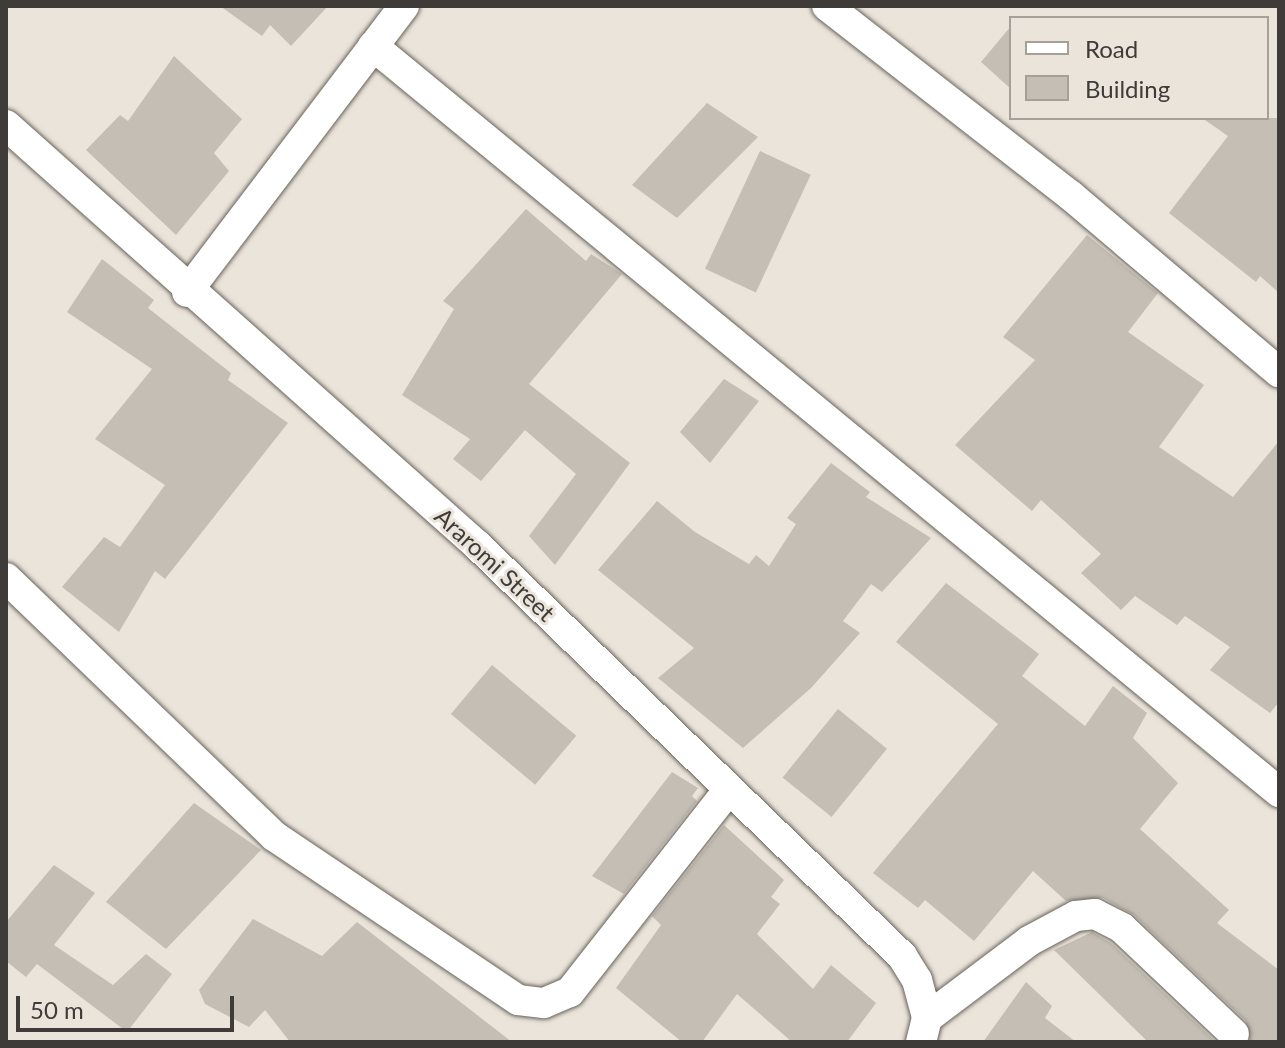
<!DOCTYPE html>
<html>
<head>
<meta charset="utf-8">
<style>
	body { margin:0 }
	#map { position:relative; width:1285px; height:1048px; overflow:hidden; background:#ebe4db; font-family:Lato,sans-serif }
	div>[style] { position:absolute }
	.building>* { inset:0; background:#c4beb5; transform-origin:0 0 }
	.roads { filter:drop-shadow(0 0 2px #68635b) drop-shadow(0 0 2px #68635b) }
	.minor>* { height:30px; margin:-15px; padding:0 15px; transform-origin:15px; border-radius:15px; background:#fff }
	span { translate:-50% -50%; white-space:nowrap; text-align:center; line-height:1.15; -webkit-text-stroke:6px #ebe4db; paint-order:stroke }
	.street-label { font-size:24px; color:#3e3b38 }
	.frame { position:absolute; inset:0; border:8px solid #3e3b38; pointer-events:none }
	.legend { position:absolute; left:1009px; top:16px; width:260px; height:104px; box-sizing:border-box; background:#ebe4db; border:2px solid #a6a09a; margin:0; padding:10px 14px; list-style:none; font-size:24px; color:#3e3b38 }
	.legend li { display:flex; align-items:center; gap:16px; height:40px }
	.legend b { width:40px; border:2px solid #a6a09a }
	.scale { position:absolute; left:16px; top:996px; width:218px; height:36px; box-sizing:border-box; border:4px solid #3e3b38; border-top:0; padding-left:10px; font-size:24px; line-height:28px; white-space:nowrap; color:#3e3b38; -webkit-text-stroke:6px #ebe4db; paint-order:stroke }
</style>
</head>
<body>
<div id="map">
	<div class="building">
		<div style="clip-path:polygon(220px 6px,328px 6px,291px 46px,270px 25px,262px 36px)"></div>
		<div style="clip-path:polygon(1011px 26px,1011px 89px,981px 62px)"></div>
		<div style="clip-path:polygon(174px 56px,242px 119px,214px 153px,229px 171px,176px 235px,86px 150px,120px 115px,128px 121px)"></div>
		<div style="clip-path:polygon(707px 103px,758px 137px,677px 218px,632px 185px)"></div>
		<div style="clip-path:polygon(1202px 118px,1279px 118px,1279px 293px,1260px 276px,1256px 282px,1169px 213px,1228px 136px)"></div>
		<div style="left:760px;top:151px;width:56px;height:130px;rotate:25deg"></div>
		<div style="clip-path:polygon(526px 209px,586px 261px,591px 254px,622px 274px,529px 384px,630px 463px,555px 565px,529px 536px,576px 474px,525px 430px,481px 481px,453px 459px,470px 439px,402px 395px,454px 309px,443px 301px)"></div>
		<div style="clip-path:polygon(1087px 235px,1158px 293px,1128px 332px,1204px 385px,1159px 447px,1233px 497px,1279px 441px,1279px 702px,1270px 713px,1210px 670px,1230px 647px,1185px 616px,1177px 625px,1135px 596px,1121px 610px,1081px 573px,1101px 554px,1041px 500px,1032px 511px,955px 445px,1035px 360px,1003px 337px)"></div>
		<div style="clip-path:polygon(102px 259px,154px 300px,148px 308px,231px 373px,228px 380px,288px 423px,165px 579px,155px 571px,119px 632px,62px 587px,104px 537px,120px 547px,165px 485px,95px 439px,152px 369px,67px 312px)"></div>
		<div style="clip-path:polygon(724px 379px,759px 401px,710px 463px,680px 432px)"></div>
		<div style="clip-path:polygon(831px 463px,870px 492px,866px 497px,931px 538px,882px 592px,871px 584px,843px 621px,860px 633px,811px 688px,743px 748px,658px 678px,694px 648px,598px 570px,657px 501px,695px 532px,749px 564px,756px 555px,769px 566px,796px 524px,787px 518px)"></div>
		<div style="clip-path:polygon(946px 583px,1039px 654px,1022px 676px,1085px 726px,1113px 686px,1147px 713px,1133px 738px,1178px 783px,1140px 829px,1229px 910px,1217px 923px,1279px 970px,1279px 1042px,1250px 1042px,1246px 1021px,1134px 915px,1103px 898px,1066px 901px,1033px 871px,974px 941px,925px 900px,918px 908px,873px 873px,998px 724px,896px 642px)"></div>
		<div style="left:492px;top:665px;width:110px;height:64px;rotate:40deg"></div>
		<div style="left:838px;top:709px;width:63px;height:88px;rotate:39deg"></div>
		<div style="clip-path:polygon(672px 772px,698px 788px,692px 796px,697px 801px,624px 894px,592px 876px)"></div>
		<div style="clip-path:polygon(194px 803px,261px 850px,166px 949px,106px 902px)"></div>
		<div style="clip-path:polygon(724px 825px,784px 880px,771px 897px,780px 904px,757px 934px,813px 989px,831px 965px,876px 1003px,847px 1042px,792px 1042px,737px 994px,702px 1042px,682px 1042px,616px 988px,661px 925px,652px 916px)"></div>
		<div style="clip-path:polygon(54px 865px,95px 893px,54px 945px,113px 985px,146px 954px,172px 974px,127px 1032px,37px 964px,26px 977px,6px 961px,6px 922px)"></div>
		<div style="clip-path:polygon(253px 919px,322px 956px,357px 922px,512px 1042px,290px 1042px,265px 1010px,249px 1027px,205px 1004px,199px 990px)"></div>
		<div style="clip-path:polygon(1092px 932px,1111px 943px,1216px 1042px,1148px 1042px,1054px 950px)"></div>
		<div style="clip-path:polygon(1026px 982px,1052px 1006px,1045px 1018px,1076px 1042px,983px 1042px)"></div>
	</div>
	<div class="roads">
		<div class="minor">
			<div style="left:827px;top:6px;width:308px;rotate:37.9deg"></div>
			<div style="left:1070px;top:195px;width:274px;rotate:40.3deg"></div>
			<div style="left:373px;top:46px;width:1174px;rotate:39.47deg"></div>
			<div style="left:6px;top:125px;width:632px;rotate:41.73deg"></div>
			<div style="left:478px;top:546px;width:590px;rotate:44.04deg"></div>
			<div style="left:902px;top:956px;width:28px;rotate:58deg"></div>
			<div style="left:917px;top:980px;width:39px;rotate:75deg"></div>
			<div style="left:927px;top:1018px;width:25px;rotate:104deg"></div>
			<div style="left:187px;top:292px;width:359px;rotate:-52.8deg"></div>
			<div style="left:6px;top:578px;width:372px;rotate:43.9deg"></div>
			<div style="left:274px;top:836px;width:294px;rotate:33.9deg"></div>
			<div style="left:518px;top:1000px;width:26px;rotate:7deg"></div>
			<div style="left:544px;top:1003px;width:28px;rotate:-23deg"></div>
			<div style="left:570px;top:992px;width:258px;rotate:-51.9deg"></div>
			<div style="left:927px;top:1018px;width:128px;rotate:-37deg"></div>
			<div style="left:1029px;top:941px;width:53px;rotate:-28deg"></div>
			<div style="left:1076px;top:916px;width:19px;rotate:-6deg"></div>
			<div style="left:1095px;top:914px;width:30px;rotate:27deg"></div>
			<div style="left:1122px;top:928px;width:154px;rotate:43.4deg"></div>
		</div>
	</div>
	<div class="street-label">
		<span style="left:495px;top:564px;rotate:43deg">Araromi Street</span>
	</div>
	<div class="frame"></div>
	<ul class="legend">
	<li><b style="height:10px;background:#fff"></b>Road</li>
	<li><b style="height:22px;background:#c4beb5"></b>Building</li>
	</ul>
	<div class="scale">50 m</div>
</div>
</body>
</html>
